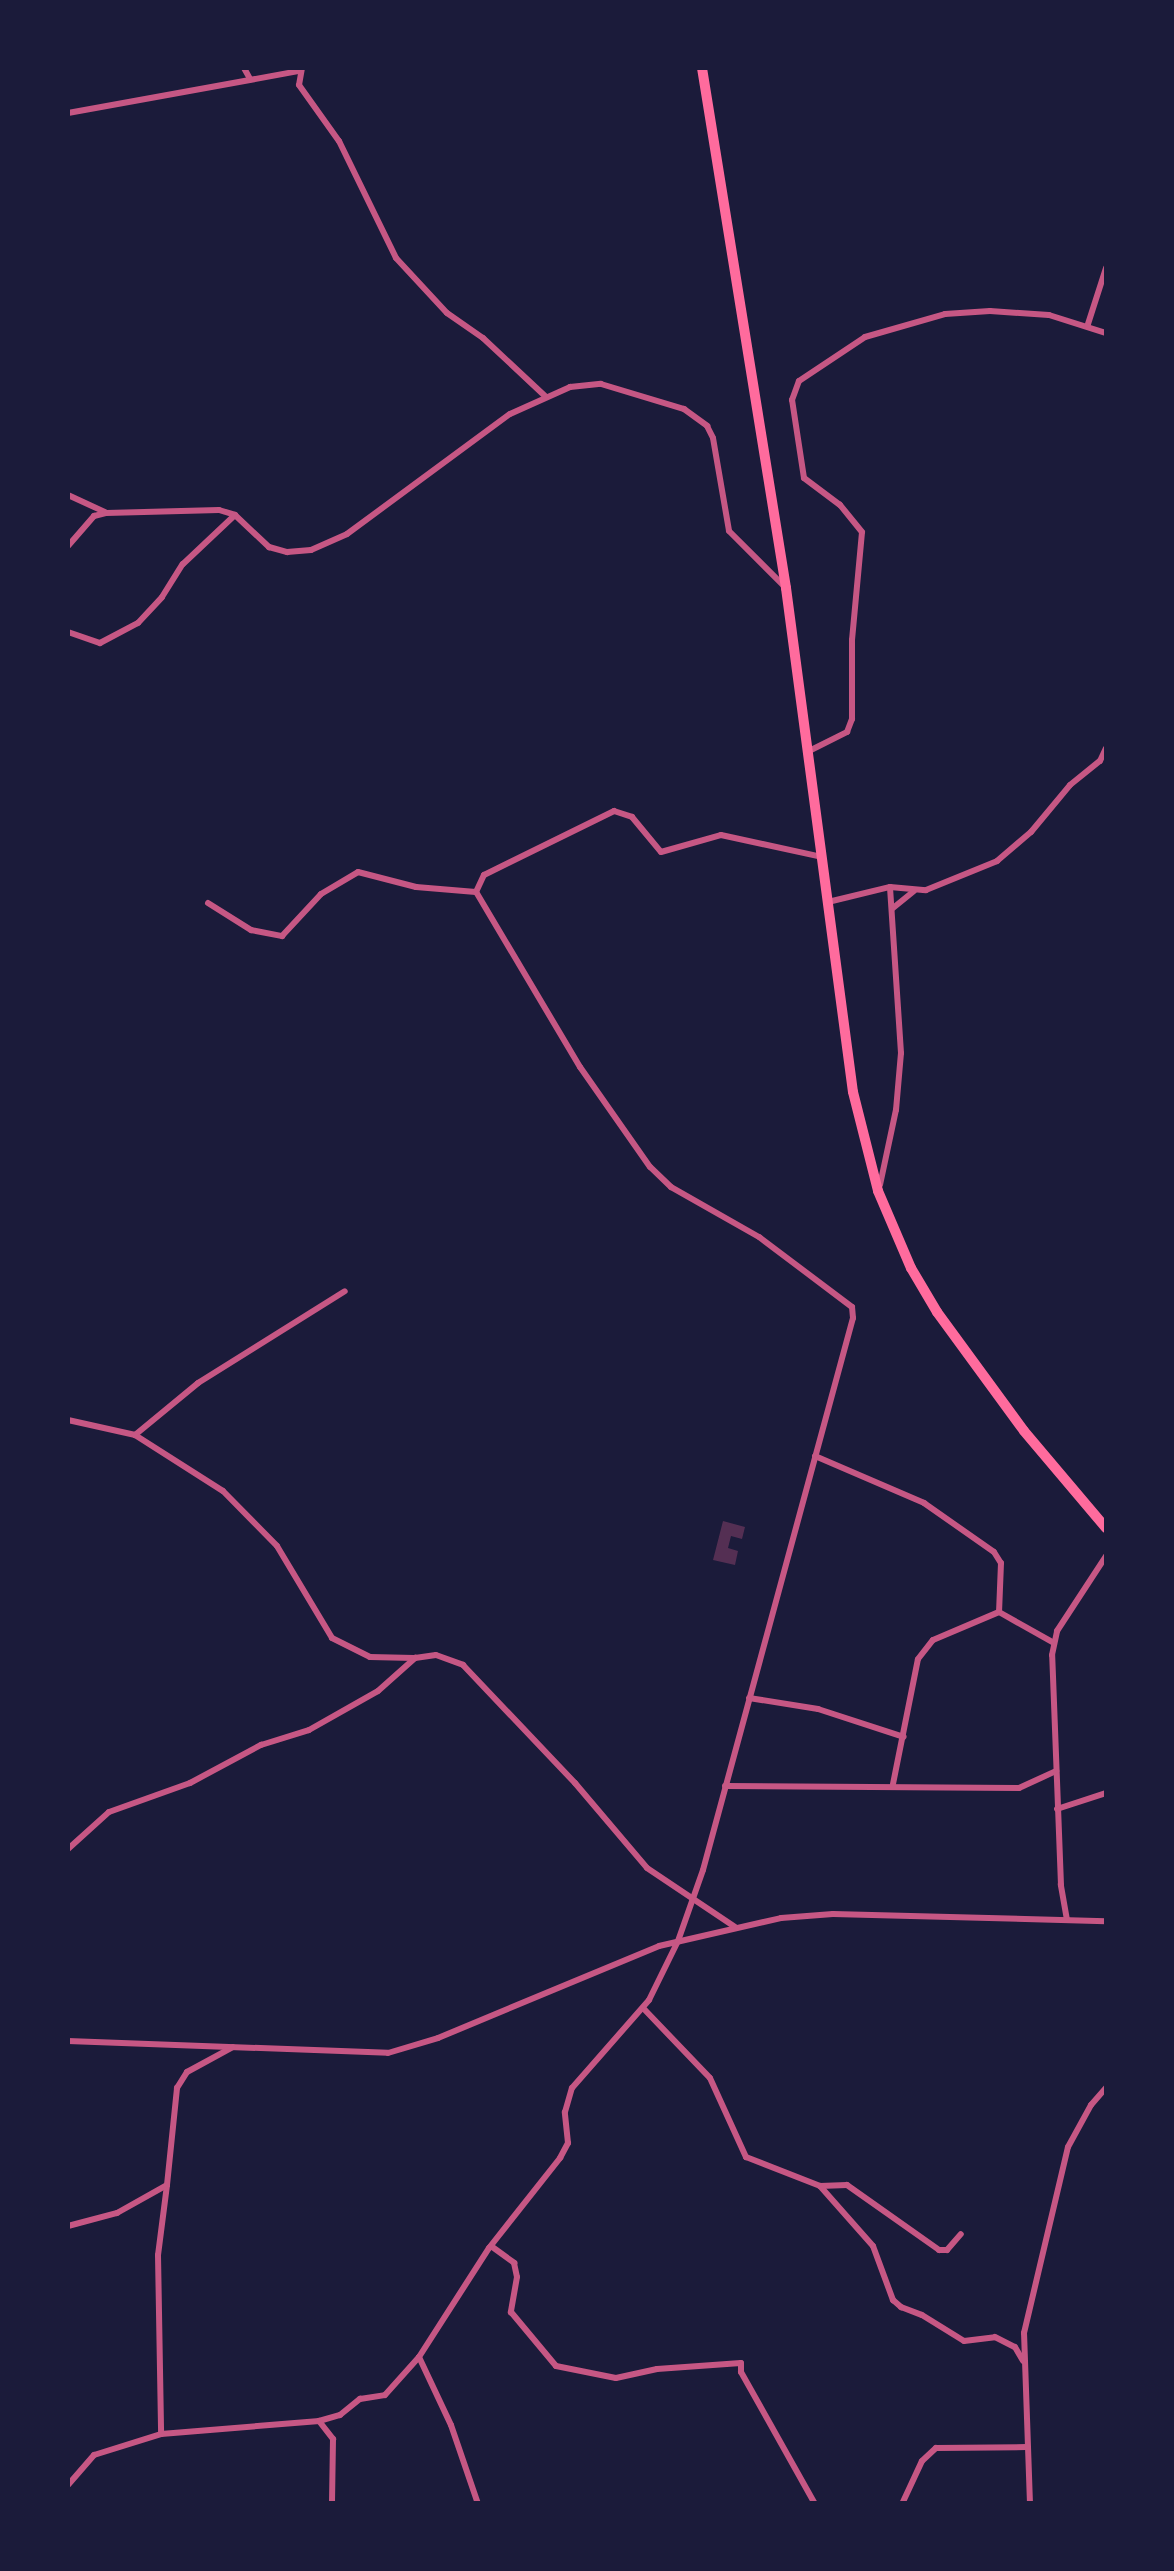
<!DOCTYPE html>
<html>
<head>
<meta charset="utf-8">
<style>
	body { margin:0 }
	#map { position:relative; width:1174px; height:2571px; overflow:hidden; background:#1b1b3a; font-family:"Titillium Web",sans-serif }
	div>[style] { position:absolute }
	.building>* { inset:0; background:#542f53 }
	.minor>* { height:6px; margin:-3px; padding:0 3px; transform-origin:3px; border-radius:3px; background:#c65784 }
	.trunk>* { height:10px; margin:-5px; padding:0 5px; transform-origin:5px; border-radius:5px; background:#ff6b9d }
	span { translate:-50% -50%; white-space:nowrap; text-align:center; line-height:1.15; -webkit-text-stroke:8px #1b1b3a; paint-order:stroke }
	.frame { position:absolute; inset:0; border:70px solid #1b1b3a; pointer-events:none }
</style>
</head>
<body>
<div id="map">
	<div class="building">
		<div style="clip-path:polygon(723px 1521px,745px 1527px,742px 1539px,731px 1536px,728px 1548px,738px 1551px,735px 1565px,713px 1560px)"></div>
	</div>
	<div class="minor">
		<div style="left:244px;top:68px;width:13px;rotate:61deg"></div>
		<div style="left:302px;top:68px;width:17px;rotate:100deg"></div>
		<div style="left:299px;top:85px;width:69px;rotate:54.5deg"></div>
		<div style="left:339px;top:141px;width:130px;rotate:64deg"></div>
		<div style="left:396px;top:258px;width:75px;rotate:47.2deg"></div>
		<div style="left:447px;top:313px;width:44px;rotate:34.8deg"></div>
		<div style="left:483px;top:338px;width:86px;rotate:43.1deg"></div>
		<div style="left:68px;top:113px;width:234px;rotate:-10.3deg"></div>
		<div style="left:1088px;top:324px;width:59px;rotate:-72.2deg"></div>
		<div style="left:68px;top:495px;width:41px;rotate:24.7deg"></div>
		<div style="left:68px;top:546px;width:40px;rotate:-49deg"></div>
		<div style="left:94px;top:516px;width:12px;rotate:-14deg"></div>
		<div style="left:106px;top:513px;width:113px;rotate:-1.5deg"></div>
		<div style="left:219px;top:510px;width:17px;rotate:17deg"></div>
		<div style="left:235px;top:515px;width:47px;rotate:43.3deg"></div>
		<div style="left:269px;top:547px;width:19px;rotate:16deg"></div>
		<div style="left:287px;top:552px;width:24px;rotate:-5deg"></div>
		<div style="left:311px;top:550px;width:39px;rotate:-24deg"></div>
		<div style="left:347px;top:534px;width:202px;rotate:-36.4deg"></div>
		<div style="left:510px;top:414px;width:66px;rotate:-24.2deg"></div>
		<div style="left:570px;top:387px;width:31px;rotate:-6deg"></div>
		<div style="left:601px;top:384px;width:87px;rotate:16.8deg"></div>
		<div style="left:684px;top:409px;width:29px;rotate:36deg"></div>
		<div style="left:707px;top:426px;width:13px;rotate:63deg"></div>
		<div style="left:713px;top:438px;width:94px;rotate:80.2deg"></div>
		<div style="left:729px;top:531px;width:79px;rotate:45deg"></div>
		<div style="left:68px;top:632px;width:34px;rotate:19deg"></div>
		<div style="left:100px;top:643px;width:43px;rotate:-27.8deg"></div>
		<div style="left:138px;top:623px;width:35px;rotate:-47deg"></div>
		<div style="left:162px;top:597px;width:39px;rotate:-58deg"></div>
		<div style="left:183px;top:564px;width:71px;rotate:-43.3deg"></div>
		<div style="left:807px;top:752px;width:45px;rotate:-26.6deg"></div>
		<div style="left:847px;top:732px;width:14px;rotate:-69deg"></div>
		<div style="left:852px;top:719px;width:79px;rotate:-90deg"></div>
		<div style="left:852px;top:640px;width:108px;rotate:-84.7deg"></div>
		<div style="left:862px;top:532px;width:35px;rotate:-129deg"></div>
		<div style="left:840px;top:505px;width:45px;rotate:-143.1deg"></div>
		<div style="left:804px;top:478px;width:79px;rotate:-98.7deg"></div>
		<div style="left:792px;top:400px;width:20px;rotate:-70deg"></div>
		<div style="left:799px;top:381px;width:79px;rotate:-33.7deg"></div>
		<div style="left:865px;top:337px;width:83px;rotate:-16deg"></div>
		<div style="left:945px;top:314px;width:45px;rotate:-3.8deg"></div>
		<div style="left:990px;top:311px;width:59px;rotate:3.9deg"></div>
		<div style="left:1049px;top:315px;width:60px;rotate:17.5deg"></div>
		<div style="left:828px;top:902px;width:64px;rotate:-13.6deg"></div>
		<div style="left:890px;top:887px;width:36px;rotate:5deg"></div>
		<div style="left:926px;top:890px;width:77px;rotate:-22.2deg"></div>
		<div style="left:997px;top:861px;width:45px;rotate:-40.5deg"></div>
		<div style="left:1031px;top:832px;width:61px;rotate:-50.3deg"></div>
		<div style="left:1070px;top:785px;width:38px;rotate:-39deg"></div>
		<div style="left:1100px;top:761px;width:14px;rotate:-65deg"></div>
		<div style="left:208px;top:903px;width:51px;rotate:32.1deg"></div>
		<div style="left:251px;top:930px;width:32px;rotate:11deg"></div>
		<div style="left:282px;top:936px;width:57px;rotate:-47.1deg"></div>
		<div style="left:321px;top:894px;width:43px;rotate:-30.7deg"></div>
		<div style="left:358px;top:872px;width:60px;rotate:14.5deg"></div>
		<div style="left:416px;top:887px;width:60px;rotate:4.8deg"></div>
		<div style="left:893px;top:908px;width:27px;rotate:-39deg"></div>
		<div style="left:880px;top:1185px;width:77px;rotate:-78deg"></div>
		<div style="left:896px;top:1110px;width:57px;rotate:-85deg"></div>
		<div style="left:901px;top:1053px;width:166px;rotate:-93.8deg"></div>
		<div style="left:68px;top:1420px;width:69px;rotate:12.6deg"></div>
		<div style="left:135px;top:1435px;width:104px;rotate:32.5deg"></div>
		<div style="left:223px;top:1491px;width:77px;rotate:45.5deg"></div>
		<div style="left:277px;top:1546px;width:107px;rotate:59.1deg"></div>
		<div style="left:332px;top:1638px;width:42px;rotate:26.6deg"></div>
		<div style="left:370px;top:1657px;width:44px;rotate:1.3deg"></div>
		<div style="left:135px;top:1435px;width:82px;rotate:-39.5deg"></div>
		<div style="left:198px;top:1383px;width:173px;rotate:-32deg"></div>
		<div style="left:815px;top:1456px;width:119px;rotate:23.3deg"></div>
		<div style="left:924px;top:1503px;width:85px;rotate:35deg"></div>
		<div style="left:994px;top:1552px;width:13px;rotate:58deg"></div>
		<div style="left:1001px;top:1563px;width:49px;rotate:92.3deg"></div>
		<div style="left:749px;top:1698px;width:70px;rotate:9.1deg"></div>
		<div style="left:818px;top:1709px;width:90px;rotate:18deg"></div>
		<div style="left:893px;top:1784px;width:127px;rotate:-78.7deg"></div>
		<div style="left:918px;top:1659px;width:24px;rotate:-52deg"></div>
		<div style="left:933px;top:1640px;width:72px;rotate:-23deg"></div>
		<div style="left:999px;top:1612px;width:63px;rotate:29.4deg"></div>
		<div style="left:725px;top:1786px;width:294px;rotate:0.4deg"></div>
		<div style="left:1019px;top:1788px;width:41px;rotate:-24.7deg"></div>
		<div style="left:1057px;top:1809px;width:52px;rotate:-18.1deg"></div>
		<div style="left:68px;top:1849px;width:55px;rotate:-42.1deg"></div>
		<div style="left:109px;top:1812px;width:86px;rotate:-19.7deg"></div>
		<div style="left:190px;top:1783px;width:81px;rotate:-28.2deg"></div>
		<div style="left:261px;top:1745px;width:50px;rotate:-17.4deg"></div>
		<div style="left:309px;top:1730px;width:79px;rotate:-29.5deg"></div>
		<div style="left:378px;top:1691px;width:50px;rotate:-41.7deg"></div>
		<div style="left:415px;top:1658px;width:21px;rotate:-8deg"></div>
		<div style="left:436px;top:1655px;width:29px;rotate:20deg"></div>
		<div style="left:463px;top:1665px;width:163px;rotate:46.5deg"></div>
		<div style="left:575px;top:1783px;width:111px;rotate:49.7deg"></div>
		<div style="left:647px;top:1868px;width:106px;rotate:33.8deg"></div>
		<div style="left:1067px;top:1920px;width:36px;rotate:-100deg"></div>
		<div style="left:1061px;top:1885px;width:230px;rotate:-92.2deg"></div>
		<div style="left:1052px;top:1655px;width:25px;rotate:-78deg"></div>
		<div style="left:1057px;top:1631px;width:90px;rotate:-56.8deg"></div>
		<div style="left:644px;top:2009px;width:95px;rotate:46.3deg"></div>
		<div style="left:710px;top:2078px;width:87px;rotate:65.5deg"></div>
		<div style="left:746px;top:2157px;width:79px;rotate:21.4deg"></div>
		<div style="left:820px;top:2186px;width:27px;rotate:-2deg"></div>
		<div style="left:847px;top:2185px;width:113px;rotate:35.2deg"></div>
		<div style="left:939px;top:2250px;width:8px"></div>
		<div style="left:947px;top:2250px;width:21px;rotate:-49deg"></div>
		<div style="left:68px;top:2041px;width:320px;rotate:2.1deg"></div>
		<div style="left:388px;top:2053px;width:52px;rotate:-16.7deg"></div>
		<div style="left:438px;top:2038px;width:239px;rotate:-22.6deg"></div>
		<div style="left:659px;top:1946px;width:125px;rotate:-12.9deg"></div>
		<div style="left:781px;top:1918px;width:52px;rotate:-4.4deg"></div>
		<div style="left:833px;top:1914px;width:273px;rotate:1.5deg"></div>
		<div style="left:167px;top:2185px;width:71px;rotate:97.3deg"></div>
		<div style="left:158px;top:2255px;width:179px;rotate:89deg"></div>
		<div style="left:161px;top:2434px;width:159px;rotate:-4.7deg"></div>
		<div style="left:319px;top:2421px;width:22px;rotate:-16deg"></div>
		<div style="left:340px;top:2415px;width:26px;rotate:-39deg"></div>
		<div style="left:360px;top:2399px;width:25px;rotate:-9deg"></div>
		<div style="left:385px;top:2395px;width:51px;rotate:-48.2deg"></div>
		<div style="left:419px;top:2357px;width:130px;rotate:-57.3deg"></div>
		<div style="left:489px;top:2248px;width:115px;rotate:-51.7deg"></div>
		<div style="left:560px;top:2158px;width:17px;rotate:-62deg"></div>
		<div style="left:568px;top:2143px;width:31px;rotate:-96deg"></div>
		<div style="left:565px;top:2112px;width:25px;rotate:-74deg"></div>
		<div style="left:572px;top:2088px;width:117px;rotate:-48.8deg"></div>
		<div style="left:649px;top:2000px;width:66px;rotate:-63.8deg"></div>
		<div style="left:678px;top:1941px;width:75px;rotate:-70.6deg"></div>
		<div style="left:703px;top:1870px;width:572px;rotate:-74.8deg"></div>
		<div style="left:853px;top:1318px;width:11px;rotate:-95deg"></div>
		<div style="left:852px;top:1307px;width:116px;rotate:-143deg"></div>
		<div style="left:759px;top:1237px;width:101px;rotate:-150.4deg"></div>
		<div style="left:671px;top:1187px;width:29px;rotate:-136deg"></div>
		<div style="left:650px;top:1167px;width:122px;rotate:-125deg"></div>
		<div style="left:580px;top:1067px;width:204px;rotate:-120.7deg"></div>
		<div style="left:476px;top:892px;width:19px;rotate:-65deg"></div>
		<div style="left:484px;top:875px;width:145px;rotate:-26.2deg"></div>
		<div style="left:614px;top:811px;width:19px;rotate:18deg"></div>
		<div style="left:632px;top:817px;width:45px;rotate:50.4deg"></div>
		<div style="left:661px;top:852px;width:62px;rotate:-15.8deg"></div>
		<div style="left:721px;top:835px;width:103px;rotate:12.3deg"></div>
		<div style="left:820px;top:2186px;width:80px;rotate:48.5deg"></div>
		<div style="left:873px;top:2246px;width:58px;rotate:69.7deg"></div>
		<div style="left:893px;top:2300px;width:11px;rotate:41deg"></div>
		<div style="left:901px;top:2307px;width:22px;rotate:21deg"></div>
		<div style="left:922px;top:2315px;width:49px;rotate:31.8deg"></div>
		<div style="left:964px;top:2341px;width:31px;rotate:-7deg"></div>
		<div style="left:995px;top:2337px;width:22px;rotate:27deg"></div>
		<div style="left:1015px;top:2347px;width:16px;rotate:60deg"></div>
		<div style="left:68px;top:2226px;width:51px;rotate:-14.9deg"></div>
		<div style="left:117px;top:2213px;width:57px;rotate:-29.2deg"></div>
		<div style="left:167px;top:2185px;width:98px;rotate:-84.1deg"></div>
		<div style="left:177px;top:2088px;width:19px;rotate:-58deg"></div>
		<div style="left:187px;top:2072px;width:52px;rotate:-28.5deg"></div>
		<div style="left:491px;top:2246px;width:29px;rotate:36deg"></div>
		<div style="left:514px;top:2263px;width:14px;rotate:78deg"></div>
		<div style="left:517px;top:2277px;width:36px;rotate:100deg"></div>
		<div style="left:511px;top:2312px;width:70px;rotate:50.2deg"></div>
		<div style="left:556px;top:2366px;width:61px;rotate:11.3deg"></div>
		<div style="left:616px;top:2378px;width:42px;rotate:-12.4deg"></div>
		<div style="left:657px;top:2369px;width:84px;rotate:-4.1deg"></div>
		<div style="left:741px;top:2363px;width:9px;rotate:90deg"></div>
		<div style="left:741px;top:2372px;width:151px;rotate:60.7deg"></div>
		<div style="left:419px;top:2357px;width:75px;rotate:64.8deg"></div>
		<div style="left:451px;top:2425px;width:83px;rotate:71.1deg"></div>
		<div style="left:319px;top:2421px;width:23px;rotate:52deg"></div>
		<div style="left:333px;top:2439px;width:65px;rotate:90.9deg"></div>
		<div style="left:68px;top:2485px;width:40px;rotate:-49deg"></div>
		<div style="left:94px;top:2455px;width:70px;rotate:-17.4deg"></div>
		<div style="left:902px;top:2504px;width:47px;rotate:-65.1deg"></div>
		<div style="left:922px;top:2461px;width:19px;rotate:-43deg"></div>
		<div style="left:936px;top:2448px;width:90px;rotate:-0.6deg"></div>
		<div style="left:1030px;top:2504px;width:171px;rotate:-92deg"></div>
		<div style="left:1024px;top:2333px;width:191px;rotate:-76.7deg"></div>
		<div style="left:1068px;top:2147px;width:48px;rotate:-61.3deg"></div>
		<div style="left:1091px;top:2105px;width:23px;rotate:-49deg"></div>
	</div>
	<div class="trunk">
		<div style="left:702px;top:68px;width:527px;rotate:80.82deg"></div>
		<div style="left:786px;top:588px;width:508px;rotate:82.43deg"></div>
		<div style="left:853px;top:1092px;width:102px;rotate:75.8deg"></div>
		<div style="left:878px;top:1191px;width:84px;rotate:66.8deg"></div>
		<div style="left:911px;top:1268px;width:51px;rotate:59.4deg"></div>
		<div style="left:937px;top:1312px;width:147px;rotate:53.8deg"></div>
		<div style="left:1024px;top:1431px;width:127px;rotate:49.8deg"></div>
	</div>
	<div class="frame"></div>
</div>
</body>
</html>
